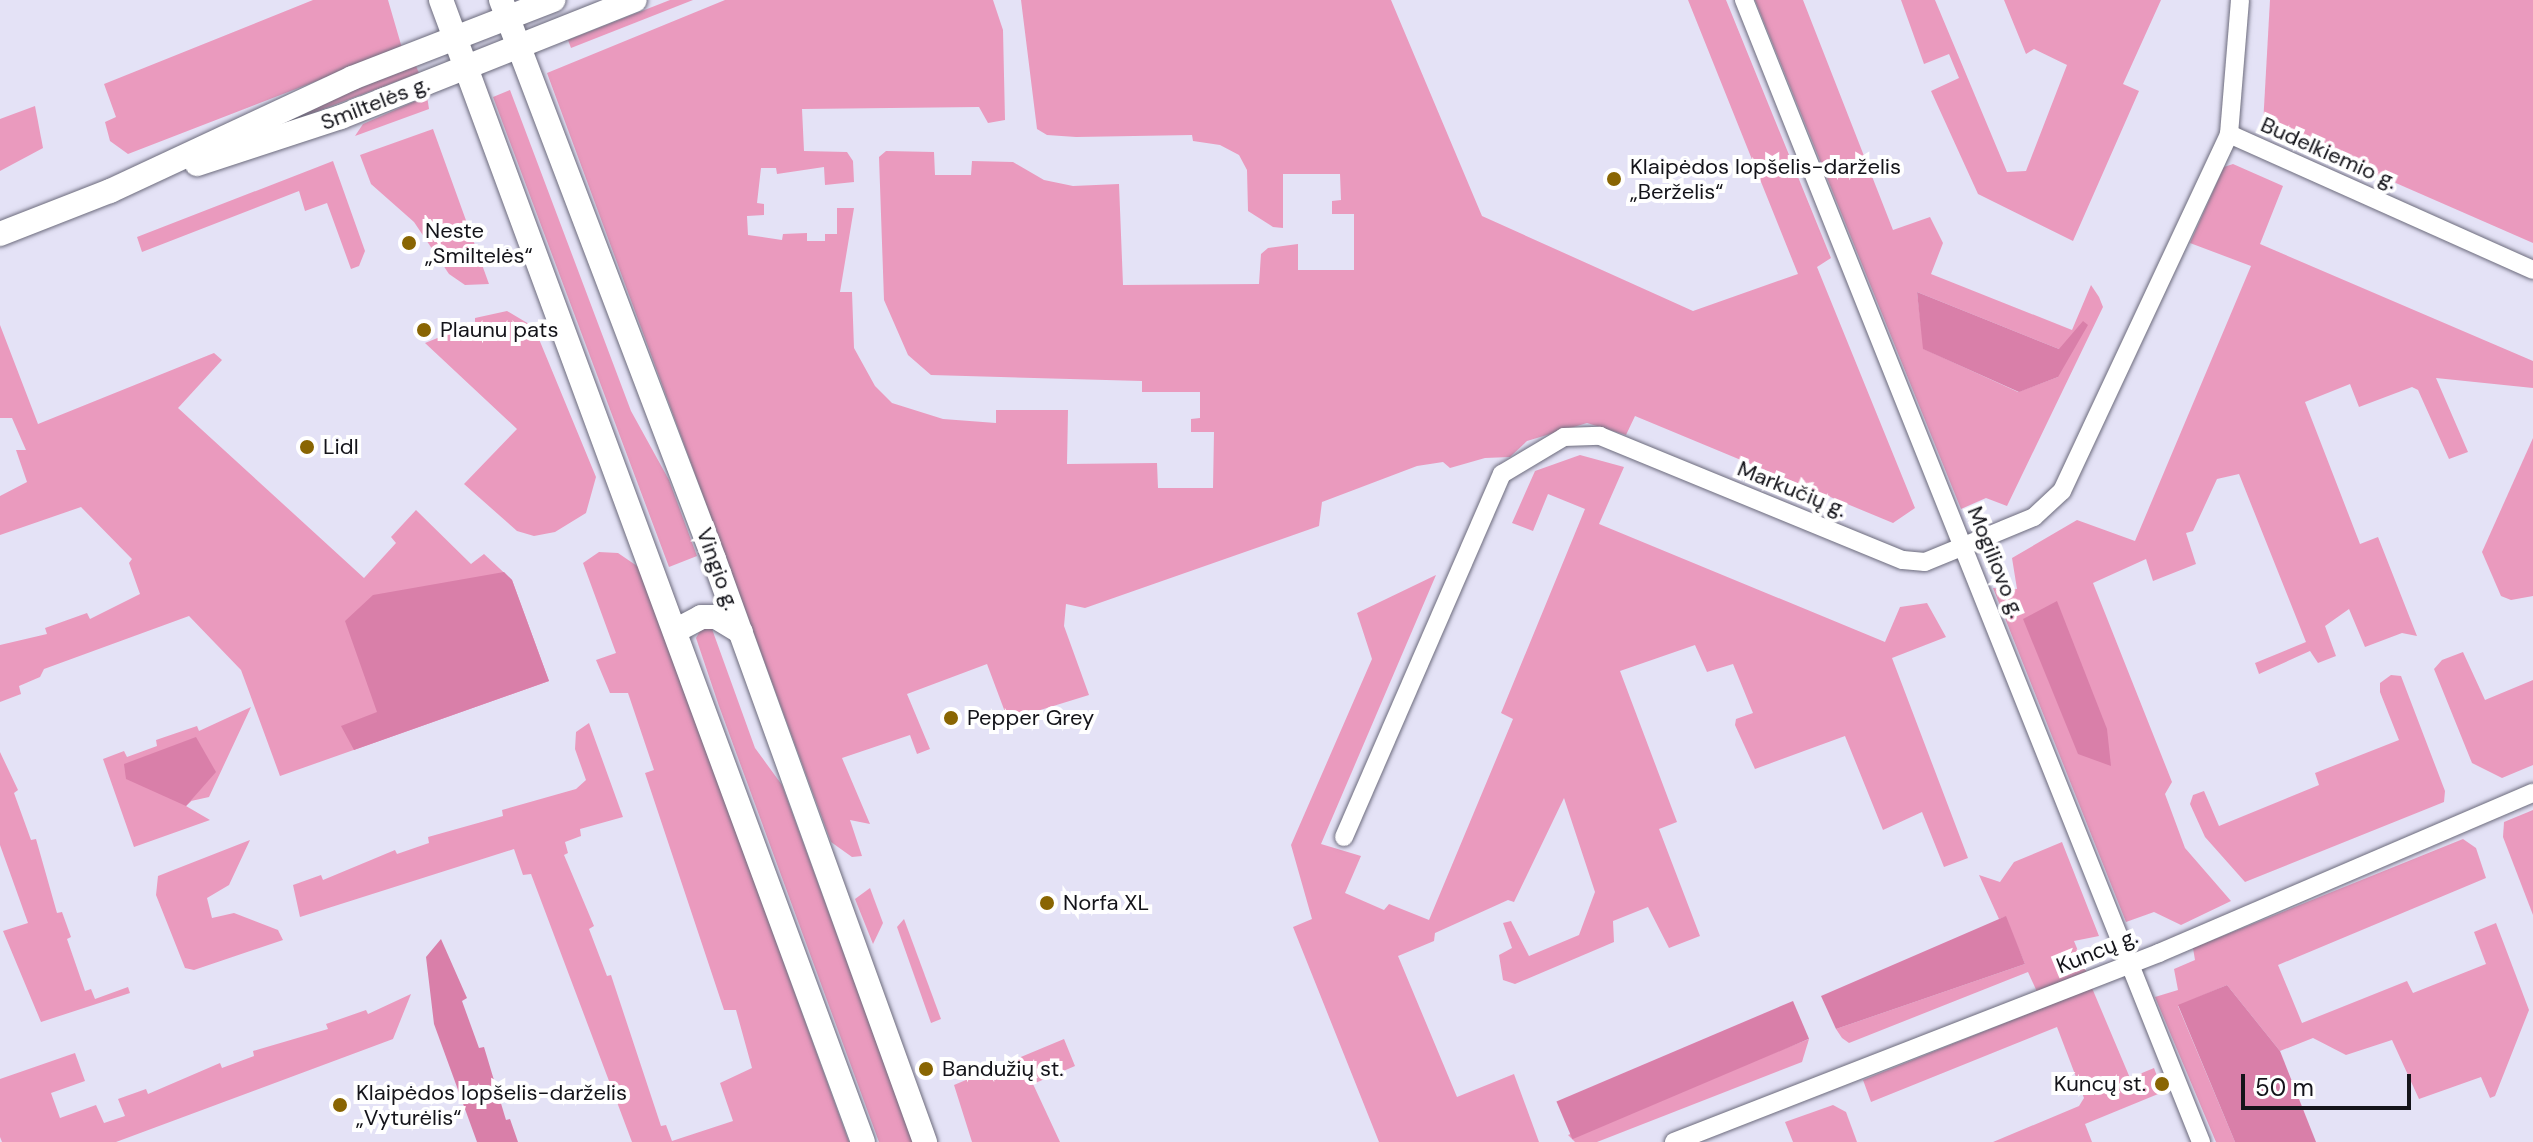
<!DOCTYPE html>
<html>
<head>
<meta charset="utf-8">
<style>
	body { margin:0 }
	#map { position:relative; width:2533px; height:1142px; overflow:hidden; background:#e4e2f6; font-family:"DM Sans",sans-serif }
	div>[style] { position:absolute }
	.green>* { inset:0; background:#ea9abe }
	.forest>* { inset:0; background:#d97fa9; transform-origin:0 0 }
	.roads { filter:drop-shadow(0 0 2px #6c6b7c) drop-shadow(0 0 2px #6c6b7c) }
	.street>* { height:18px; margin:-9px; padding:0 9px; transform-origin:9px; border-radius:9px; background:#fff }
	.secondary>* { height:24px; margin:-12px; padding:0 12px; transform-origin:12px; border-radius:12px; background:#fff }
	.dots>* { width:22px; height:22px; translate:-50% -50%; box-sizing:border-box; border:4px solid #fff; border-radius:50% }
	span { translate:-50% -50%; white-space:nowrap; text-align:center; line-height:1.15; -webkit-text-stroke:8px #fff; paint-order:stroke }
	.street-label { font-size:22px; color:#14141a }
	.poi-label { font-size:22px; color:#14141a }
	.left { translate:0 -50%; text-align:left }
	.right { translate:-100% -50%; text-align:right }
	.scale { position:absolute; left:2241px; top:1074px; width:170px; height:36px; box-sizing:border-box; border:4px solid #14141a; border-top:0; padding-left:10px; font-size:24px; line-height:28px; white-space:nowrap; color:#14141a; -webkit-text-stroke:6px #fff; paint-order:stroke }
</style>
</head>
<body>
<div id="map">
	<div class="green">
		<div style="clip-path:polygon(313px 0,388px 0,402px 48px,128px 154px,110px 141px,105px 122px,116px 117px,104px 84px)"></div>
		<div style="clip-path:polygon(670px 0,693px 0,571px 48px,568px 40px)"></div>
		<div style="clip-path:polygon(725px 0,993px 0,1003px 30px,1005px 120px,988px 123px,979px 107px,802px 109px,804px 151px,847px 152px,853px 161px,854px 182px,825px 185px,824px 167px,777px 174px,776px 168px,761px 168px,757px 203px,764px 204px,764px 215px,747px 216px,748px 235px,782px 240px,783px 234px,807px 233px,807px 241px,825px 241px,825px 234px,837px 234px,837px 208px,854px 208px,840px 292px,852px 292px,854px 348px,875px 386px,892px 403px,943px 419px,996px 423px,996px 410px,1068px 410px,1067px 464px,1157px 463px,1158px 488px,1213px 488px,1214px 432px,1191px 432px,1191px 419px,1200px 418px,1200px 392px,1142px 392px,1142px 381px,931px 375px,908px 355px,884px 300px,879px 157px,886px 151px,934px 152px,935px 175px,971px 175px,972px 161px,1013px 162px,1044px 180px,1073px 186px,1119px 184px,1123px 285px,1259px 284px,1261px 254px,1268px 248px,1298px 244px,1298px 270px,1354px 270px,1354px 214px,1332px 214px,1332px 201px,1341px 200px,1340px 174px,1283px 174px,1283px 228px,1273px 227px,1248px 211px,1247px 170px,1239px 155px,1220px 145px,1193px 141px,1192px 135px,1076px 137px,1047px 135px,1037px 129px,1021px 0,1391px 0,1482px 216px,1693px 311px,1798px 274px,1688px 0,1726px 0,1831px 258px,1817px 267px,1915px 508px,1893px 523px,1635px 416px,1626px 435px,1587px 423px,1527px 441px,1510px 457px,1485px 458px,1450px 468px,1443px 462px,1417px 466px,1322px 502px,1319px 526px,1085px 608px,1066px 604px,1064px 626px,1089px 695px,1008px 720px,987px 664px,907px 694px,930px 749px,917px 754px,910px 735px,842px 758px,870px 824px,850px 820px,862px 856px,852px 857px,831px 842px,547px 73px)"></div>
		<div style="clip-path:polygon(evenodd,1755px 0,1803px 0,1893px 230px,1930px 217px,1943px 243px,1931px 274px,2072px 330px,2091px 285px,2099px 297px,2103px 307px,2007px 506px,1986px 498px,1961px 509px,1755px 0,1917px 292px,2059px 349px,2058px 377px,2018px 392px,1924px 349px,1917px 292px)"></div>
		<div style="clip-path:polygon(1901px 0,1935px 0,2007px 172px,2026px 171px,2067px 65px,2034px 49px,2026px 54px,2004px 0,2161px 0,2123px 84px,2139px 91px,2073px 241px,1978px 194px,1931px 91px,1959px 78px,1949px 54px,1924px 64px)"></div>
		<div style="clip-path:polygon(2270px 0,2533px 0,2533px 243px,2263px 125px)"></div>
		<div style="clip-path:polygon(416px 66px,419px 73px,246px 138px,288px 116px)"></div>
		<div style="clip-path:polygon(510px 90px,631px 411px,669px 480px,697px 556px,669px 567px,493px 97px)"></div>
		<div style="clip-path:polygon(427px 96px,429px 109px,355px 136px,363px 124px)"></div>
		<div style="clip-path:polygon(35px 106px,43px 148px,0 171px,0 119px)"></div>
		<div style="clip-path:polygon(433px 129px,489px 284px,465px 285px,449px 274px,414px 222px,371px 184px,360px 155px)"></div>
		<div style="clip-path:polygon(333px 161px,365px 251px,359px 266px,351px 269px,327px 203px,305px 211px,299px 191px,142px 252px,137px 237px)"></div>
		<div style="clip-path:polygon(2233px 164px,2283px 186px,2260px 244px,2533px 361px,2533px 388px,2436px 378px,2468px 452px,2449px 459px,2418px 390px,2412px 387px,2359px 407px,2350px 384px,2305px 402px,2360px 544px,2378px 537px,2417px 636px,2402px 633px,2365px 647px,2349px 609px,2325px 626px,2336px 656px,2318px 663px,2310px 651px,2259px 674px,2255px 663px,2306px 642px,2239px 474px,2217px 479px,2193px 531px,2186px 533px,2196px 564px,2153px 581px,2146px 559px,2093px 583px,2172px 782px,2165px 794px,2185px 848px,2231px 901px,2181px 925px,2154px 912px,2126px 922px,1993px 588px,2017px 589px,2012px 558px,2077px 520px,2135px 541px,2251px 266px,2190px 243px,2224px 167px)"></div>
		<div style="clip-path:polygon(507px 311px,534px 327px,596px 477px,586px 513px,555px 532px,534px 536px,517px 531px,464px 484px,517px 429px,425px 343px,475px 323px,475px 318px)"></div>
		<div style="clip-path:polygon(0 325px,38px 424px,214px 353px,222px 360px,178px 408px,364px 578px,396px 543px,391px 537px,416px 510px,471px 564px,484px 554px,512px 580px,549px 681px,280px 776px,241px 670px,189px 616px,44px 669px,40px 677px,19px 686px,21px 694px,0 702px,0 645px,47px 634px,45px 628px,87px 613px,90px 619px,140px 594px,129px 563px,132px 559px,81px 507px,0 535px,0 496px,27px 482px,16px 450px,26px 450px,12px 418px,0 418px)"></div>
		<div style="clip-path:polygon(2533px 438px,2533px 596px,2511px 600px,2501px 596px,2482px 552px)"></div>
		<div style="clip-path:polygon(1580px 455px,1624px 467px,1599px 524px,1885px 642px,1900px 607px,1927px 603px,1946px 637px,1892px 658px,1968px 858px,1944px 867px,1922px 812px,1883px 830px,1845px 736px,1755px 769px,1735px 725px,1736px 719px,1753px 713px,1733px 664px,1707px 672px,1695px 645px,1620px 671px,1677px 822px,1659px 829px,1700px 936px,1669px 948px,1648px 907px,1613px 921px,1614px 942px,1515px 984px,1503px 980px,1499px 955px,1512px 948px,1503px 923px,1511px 921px,1529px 956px,1579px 935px,1595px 892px,1564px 798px,1514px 902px,1508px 900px,1435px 933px,1434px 941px,1398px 956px,1457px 1097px,1514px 1074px,1539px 1142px,1379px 1142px,1293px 927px,1312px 919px,1291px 845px,1372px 659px,1357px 613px,1436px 575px,1321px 844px,1361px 856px,1345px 893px,1384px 910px,1389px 904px,1429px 920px,1513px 719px,1501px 713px,1585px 509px,1548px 494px,1533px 531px,1512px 523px,1535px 471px)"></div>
		<div style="clip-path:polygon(599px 552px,618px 553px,640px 568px,849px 1142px,632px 1142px,531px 874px,523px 875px,514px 849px,300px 917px,293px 885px,321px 875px,323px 880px,395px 850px,397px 854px,429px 843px,428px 837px,503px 816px,502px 810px,576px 789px,586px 780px,575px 749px,576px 732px,589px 723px,623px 817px,580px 829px,581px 836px,565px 842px,568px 853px,564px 855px,594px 926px,589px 929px,607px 976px,611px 975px,661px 1126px,666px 1125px,672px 1141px,733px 1121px,720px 1083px,752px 1068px,736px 1010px,724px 1010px,645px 773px,654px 770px,628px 693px,610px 693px,596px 660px,616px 653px,583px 563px)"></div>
		<div style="clip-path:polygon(703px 626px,712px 629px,755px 748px,782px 785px,913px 1142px,879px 1142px,719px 706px,696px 638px)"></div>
		<div style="clip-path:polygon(2463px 652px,2485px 700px,2533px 680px,2533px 765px,2502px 778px,2472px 763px,2434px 669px,2442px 660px)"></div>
		<div style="clip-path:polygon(2391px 675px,2401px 676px,2445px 791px,2444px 802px,2245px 882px,2205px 837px,2190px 804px,2193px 795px,2204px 791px,2219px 826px,2319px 785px,2315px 773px,2399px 740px,2380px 692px,2380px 683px)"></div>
		<div style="clip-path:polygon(251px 707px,209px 797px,191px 801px,213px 781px,186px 806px,210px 820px,134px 847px,103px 759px,124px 751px,127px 757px,157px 746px,156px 740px,197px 726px,199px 731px)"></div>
		<div style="clip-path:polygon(0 752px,18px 790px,14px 793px,31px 840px,36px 839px,57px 913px,62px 912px,71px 937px,67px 939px,85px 991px,91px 989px,95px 999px,128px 987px,130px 993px,41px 1022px,3px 931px,28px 923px,0 845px)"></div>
		<div style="clip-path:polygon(2533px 810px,2533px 915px,2503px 837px,2504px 822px)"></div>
		<div style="clip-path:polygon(2463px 839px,2476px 848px,2486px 878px,2278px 965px,2302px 1023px,2407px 981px,2413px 993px,2486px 964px,2474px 932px,2496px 923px,2529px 1010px,2495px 1096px,2490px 1098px,2481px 1077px,2419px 1099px,2392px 1040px,2346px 1055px,2313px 1038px,2280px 1051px,2227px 985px,2178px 1006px,2235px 1142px,2216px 1142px,2155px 997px,2178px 990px,2174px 969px,2195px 960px,2193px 948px)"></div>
		<div style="clip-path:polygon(250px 840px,229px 885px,207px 898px,212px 918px,234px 913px,278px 930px,283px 940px,194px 970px,185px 968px,156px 895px,158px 876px)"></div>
		<div style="clip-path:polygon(2062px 842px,2099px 936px,2074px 941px,2087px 973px,2038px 994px,2028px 972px,1849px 1043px,1842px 1038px,1836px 1029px,2025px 964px,2005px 917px,1999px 919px,1979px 875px,2000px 882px,2014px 862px)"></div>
		<div style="clip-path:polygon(870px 888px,883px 923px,873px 944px,855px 899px)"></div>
		<div style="clip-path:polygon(904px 919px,941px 1019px,931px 1023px,897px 927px)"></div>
		<div style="clip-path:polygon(2092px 988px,2130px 1078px,2154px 1068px,2163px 1092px,2085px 1124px,2092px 1142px,1993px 1142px,2079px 1106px,2084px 1098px,2057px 1027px,1871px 1102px,1863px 1080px)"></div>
		<div style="clip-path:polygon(411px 994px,393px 1039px,116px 1142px,2px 1142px,0 1137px,0 1079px,75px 1053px,85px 1081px,51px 1093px,60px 1118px,96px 1105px,104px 1123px,125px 1116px,118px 1099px,146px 1089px,148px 1094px,220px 1063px,222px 1068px,254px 1056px,253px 1051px,328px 1029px,326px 1024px,366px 1010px,368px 1014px)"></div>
		<div style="clip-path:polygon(1064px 1039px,1075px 1066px,1033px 1084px,1060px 1142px,972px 1142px,954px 1085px)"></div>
		<div style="clip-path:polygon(1809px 1039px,1802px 1062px,1597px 1142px,1575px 1142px,1568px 1135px)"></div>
		<div style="clip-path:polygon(1833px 1105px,1846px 1112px,1857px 1142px,1793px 1142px,1785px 1122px)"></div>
	</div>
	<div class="forest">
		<div style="clip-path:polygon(1917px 292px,2059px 349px,2083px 321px,2088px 325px,2058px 377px,2019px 392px,1923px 349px)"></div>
		<div style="clip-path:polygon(504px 572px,512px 580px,549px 681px,354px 750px,341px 726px,377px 712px,345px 621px,373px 595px)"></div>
		<div style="clip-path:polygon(2057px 601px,2107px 729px,2111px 766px,2078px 754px,2023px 619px)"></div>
		<div style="clip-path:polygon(196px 737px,216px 772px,186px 806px,126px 779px,124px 764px)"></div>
		<div style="clip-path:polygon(2006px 916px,2025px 964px,1836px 1029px,1821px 996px)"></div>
		<div style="clip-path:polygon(441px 939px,467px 998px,462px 1001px,479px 1048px,484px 1047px,506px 1120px,510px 1119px,518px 1142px,477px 1142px,434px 1024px,426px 957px)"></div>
		<div style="clip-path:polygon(2227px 985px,2280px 1051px,2316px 1142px,2235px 1142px,2178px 1005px)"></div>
		<div style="left:1793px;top:1001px;width:41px;height:257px;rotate:67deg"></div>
	</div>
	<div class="roads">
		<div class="street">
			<div style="left:1744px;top:0;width:1230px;rotate:68.19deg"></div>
			<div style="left:2229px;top:134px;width:333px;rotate:24.1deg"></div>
			<div style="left:1344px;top:837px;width:396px;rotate:-66.5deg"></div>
			<div style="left:1502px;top:474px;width:72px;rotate:-30.8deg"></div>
			<div style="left:1564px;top:437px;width:36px;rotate:-2deg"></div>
			<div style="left:1600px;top:436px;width:327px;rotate:22.3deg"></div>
			<div style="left:1903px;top:560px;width:22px;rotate:5deg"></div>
			<div style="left:1925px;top:562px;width:118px;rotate:-22.4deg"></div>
			<div style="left:2034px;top:517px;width:38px;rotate:-43deg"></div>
			<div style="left:2062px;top:491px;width:394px;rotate:-64.9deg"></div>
			<div style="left:2229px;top:134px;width:134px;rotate:-85.3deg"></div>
			<div style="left:1674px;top:1142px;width:521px;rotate:-21.29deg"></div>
			<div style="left:2159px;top:953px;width:407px;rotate:-23.2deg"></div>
		</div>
		<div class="secondary">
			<div style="left:441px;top:0;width:1217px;rotate:69.72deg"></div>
			<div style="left:501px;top:0;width:598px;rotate:69.14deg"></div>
			<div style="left:714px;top:559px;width:620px;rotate:70.1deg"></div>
			<div style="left:197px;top:164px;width:151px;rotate:-18.1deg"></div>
			<div style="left:341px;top:117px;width:316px;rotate:-21.7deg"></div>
			<div style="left:0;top:234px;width:118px;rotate:-21.4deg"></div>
			<div style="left:110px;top:191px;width:267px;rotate:-25deg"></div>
			<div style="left:352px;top:78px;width:216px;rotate:-21.2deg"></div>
			<div style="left:677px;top:630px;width:27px;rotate:-28deg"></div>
			<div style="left:701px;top:617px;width:15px"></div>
			<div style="left:716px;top:617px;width:29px;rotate:31deg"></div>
		</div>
	</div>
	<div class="dots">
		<div style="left:1614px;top:179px;background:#896502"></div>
		<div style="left:409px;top:243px;background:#896502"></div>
		<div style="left:424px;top:330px;background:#896502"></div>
		<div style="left:307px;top:447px;background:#896502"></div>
		<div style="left:951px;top:718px;background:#896502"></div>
		<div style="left:1047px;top:903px;background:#896502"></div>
		<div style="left:926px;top:1069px;background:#896502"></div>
		<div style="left:2162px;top:1084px;background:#896502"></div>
		<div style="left:340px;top:1105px;background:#896502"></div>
	</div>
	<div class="street-label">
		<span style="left:375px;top:103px;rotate:-21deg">Smiltelės g.</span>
		<span style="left:2329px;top:153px;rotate:24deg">Budelkiemio g.</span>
		<span style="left:1792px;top:489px;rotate:22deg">Markučių g.</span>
		<span style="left:1996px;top:562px;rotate:68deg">Mogiliovo g.</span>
		<span style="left:718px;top:569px;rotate:70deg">Vingio g.</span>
		<span style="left:2097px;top:951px;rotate:-22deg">Kuncų g.</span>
	</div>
	<div class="poi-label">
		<span class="left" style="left:1630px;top:179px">Klaipėdos lopšelis-darželis<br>„Berželis“</span>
		<span class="left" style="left:425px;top:243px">Neste<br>„Smiltelės“</span>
		<span class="left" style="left:440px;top:330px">Plaunu pats</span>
		<span class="left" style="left:323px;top:447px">Lidl</span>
		<span class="left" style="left:967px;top:718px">Pepper Grey</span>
		<span class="left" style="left:1063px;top:903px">Norfa XL</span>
		<span class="left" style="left:942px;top:1069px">Bandužių st.</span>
		<span class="right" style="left:2146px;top:1084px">Kuncų st.</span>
		<span class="left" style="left:356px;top:1105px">Klaipėdos lopšelis-darželis<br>„Vyturėlis“</span>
	</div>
	<div class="scale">50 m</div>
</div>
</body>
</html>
